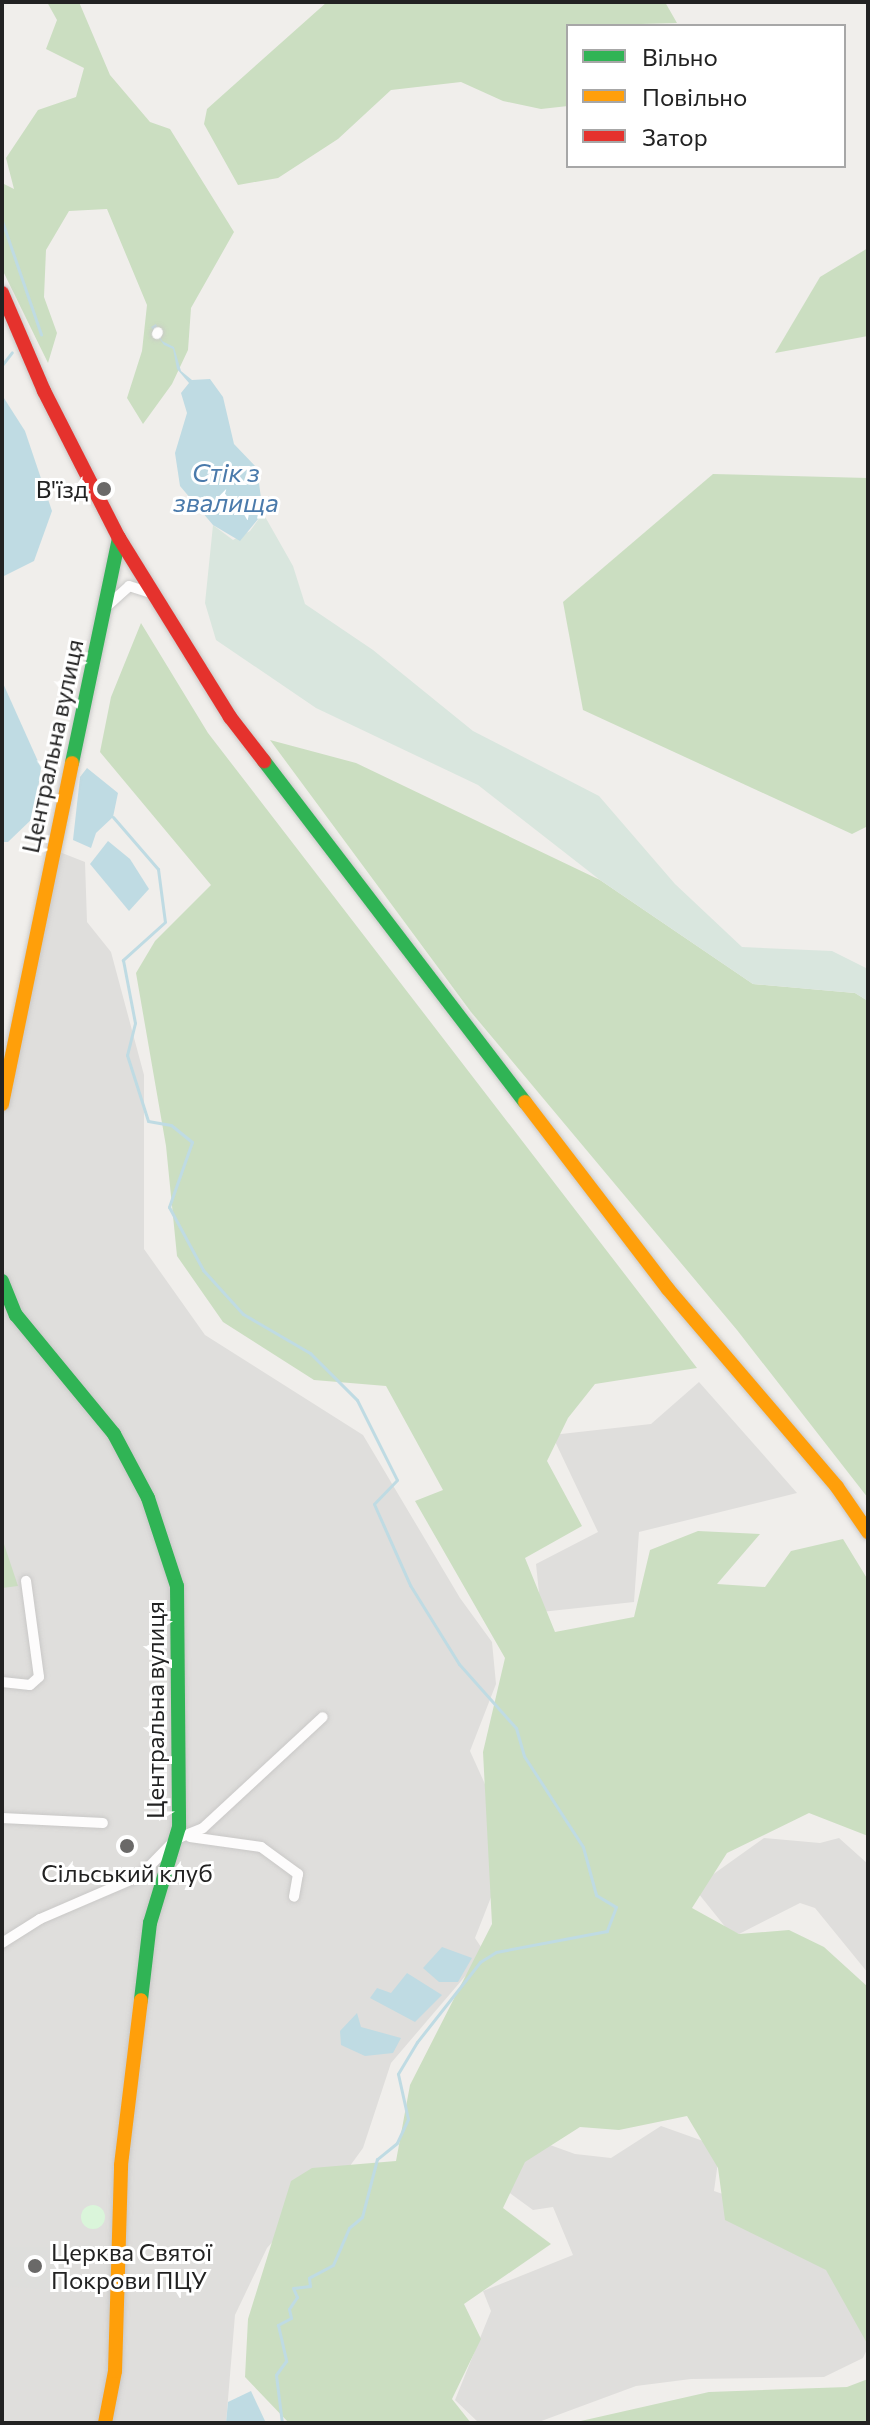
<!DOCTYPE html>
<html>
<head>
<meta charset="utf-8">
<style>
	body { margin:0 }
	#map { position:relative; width:870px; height:2425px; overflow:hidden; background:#f0eeeb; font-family:Commissioner,sans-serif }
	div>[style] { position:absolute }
	.residential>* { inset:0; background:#dfdedc }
	.religious>* { inset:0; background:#dededc }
	.forest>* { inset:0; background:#cbdec1 }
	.wetland>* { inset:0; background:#d9e6de }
	.park>* { inset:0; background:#daf5da }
	.round { border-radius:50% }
	.water>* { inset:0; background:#bfdbe3 }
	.stream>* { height:3px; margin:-1.5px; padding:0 1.5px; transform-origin:1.5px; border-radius:1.5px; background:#bfdbe3 }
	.roads { filter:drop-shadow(0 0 2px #c9c8c7) drop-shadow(0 0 2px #c9c8c7) }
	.street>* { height:10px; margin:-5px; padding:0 5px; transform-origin:5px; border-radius:5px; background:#fdfcfc }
	.fast>* { height:14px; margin:-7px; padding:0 7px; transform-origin:7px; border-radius:7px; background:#30b455 }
	.slow>* { height:14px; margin:-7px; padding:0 7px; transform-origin:7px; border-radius:7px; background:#ff9f0a }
	.jam>* { height:14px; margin:-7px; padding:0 7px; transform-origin:7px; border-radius:7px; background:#e5322d }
	.dots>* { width:22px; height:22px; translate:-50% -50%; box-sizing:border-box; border:4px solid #fff; border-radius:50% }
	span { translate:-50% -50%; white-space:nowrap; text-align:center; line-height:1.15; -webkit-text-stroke:6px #fff; paint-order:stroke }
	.poi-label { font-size:24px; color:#222 }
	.right { translate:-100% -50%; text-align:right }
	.left { translate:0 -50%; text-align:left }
	.street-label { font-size:24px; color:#222 }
	.water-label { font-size:26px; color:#4a7aab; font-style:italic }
	.frame { position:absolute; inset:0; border:4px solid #222; pointer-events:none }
	.legend { position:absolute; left:566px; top:24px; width:280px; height:144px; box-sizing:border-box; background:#fff; border:2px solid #a7a7a7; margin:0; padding:10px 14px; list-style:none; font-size:24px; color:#222 }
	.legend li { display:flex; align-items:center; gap:16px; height:40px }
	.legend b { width:40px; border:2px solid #a7a7a7 }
</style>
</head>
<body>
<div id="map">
	<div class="residential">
		<div style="clip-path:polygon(52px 849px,85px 862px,87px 922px,111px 952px,144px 1075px,144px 1249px,205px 1335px,363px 1435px,460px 1598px,492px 1642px,496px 1684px,470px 1751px,503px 1824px,495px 1887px,475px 1938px,485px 1953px,391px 2063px,363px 2148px,339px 2181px,298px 2213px,267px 2248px,235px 2315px,226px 2423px,2px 2423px,2px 1082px)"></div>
		<div style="clip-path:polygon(699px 1382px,797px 1493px,639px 1532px,634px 1602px,541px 1612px,536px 1564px,598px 1532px,552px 1435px,651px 1424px)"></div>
		<div style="clip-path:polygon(764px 1838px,820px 1843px,839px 1838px,868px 1864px,868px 1973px,815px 1908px,800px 1903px,739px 1934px,727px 1929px,694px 1888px)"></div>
		<div style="clip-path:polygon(661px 2126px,720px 2147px,714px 2191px,868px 2244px,868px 2347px,863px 2358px,824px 2377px,691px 2379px,636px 2386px,536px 2423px,479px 2423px,455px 2400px,491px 2311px,483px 2291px,573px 2255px,553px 2207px,533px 2210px,492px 2180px,525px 2136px,575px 2154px,611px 2158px)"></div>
	</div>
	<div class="religious">
		<div style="clip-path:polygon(6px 2247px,71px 2247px,69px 2292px,8px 2286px)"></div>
	</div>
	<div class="forest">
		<div style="clip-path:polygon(47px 2px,79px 2px,110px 75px,150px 122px,170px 129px,234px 232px,191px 308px,188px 350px,172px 384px,143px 424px,127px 398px,142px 351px,147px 305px,107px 209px,69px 211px,46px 250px,44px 297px,57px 333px,48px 363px,2px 269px,2px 183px,14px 189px,6px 158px,38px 110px,76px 97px,84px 68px,46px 49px,57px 20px)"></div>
		<div style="clip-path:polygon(327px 2px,665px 2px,677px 23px,568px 26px,568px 106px,541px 109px,503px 101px,461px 82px,391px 90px,338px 139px,278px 178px,238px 185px,204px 124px,207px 109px)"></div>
		<div style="clip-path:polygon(868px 248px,868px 336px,775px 353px,820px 277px)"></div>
		<div style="clip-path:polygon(713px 474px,868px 478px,868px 826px,852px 834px,583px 710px,563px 602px)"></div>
		<div style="clip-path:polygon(141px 623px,208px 733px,697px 1368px,595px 1384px,568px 1418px,547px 1461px,582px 1526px,525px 1558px,555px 1632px,634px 1617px,650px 1550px,698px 1531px,760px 1534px,717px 1584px,765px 1587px,791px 1551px,843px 1539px,868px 1580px,868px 1836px,809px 1813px,727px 1853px,692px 1908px,739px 1934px,789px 1930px,824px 1947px,868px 1987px,868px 2345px,826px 2270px,725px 2220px,718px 2168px,687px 2116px,619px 2130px,580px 2127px,525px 2162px,503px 2208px,551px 2244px,464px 2304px,481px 2339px,452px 2399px,471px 2423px,289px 2423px,245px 2377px,248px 2319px,291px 2181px,312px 2168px,396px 2161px,410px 2085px,492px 1924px,483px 1752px,505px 1658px,415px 1501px,443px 1490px,386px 1386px,314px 1380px,223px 1322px,177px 1256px,166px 1146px,136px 973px,155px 941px,211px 885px,100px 752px,111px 697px)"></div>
		<div style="clip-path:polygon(270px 740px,356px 763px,600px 880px,753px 984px,855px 993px,868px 1001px,868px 1498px,737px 1330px,471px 1012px)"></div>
		<div style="clip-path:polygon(2px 1538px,18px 1586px,2px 1588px)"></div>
		<div style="clip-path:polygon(868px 2379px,868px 2423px,572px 2423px,709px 2392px,847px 2387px)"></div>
	</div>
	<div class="wetland">
		<div style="clip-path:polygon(263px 513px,293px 566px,305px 604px,373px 650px,473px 731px,599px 796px,675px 884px,742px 947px,832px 951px,868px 969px,868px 1001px,855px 993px,753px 984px,600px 880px,478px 785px,316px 708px,216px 640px,205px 603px,213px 525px,233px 540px,250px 531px)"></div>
	</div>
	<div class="park">
		<div class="round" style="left:81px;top:2205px;width:24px;height:24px"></div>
	</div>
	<div class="water">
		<div style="clip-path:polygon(156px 324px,162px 341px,174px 347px,181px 371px,192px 380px,210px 379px,223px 397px,234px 444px,257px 468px,263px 513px,240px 541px,213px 525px,180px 486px,175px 453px,187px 413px,181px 393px,189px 383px,177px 369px,173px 349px,164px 345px,151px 327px)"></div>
		<div style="clip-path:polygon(2px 395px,25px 431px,52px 511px,34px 561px,2px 577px)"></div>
		<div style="clip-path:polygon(2px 681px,41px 768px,34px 817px,8px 842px,2px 842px)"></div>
		<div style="clip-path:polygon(87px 768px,118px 793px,113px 817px,96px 833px,91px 848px,73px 840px,80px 777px)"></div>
		<div style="clip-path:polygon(108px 841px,130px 859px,149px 889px,129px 911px,90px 864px)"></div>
		<div style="clip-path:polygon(442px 1947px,472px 1958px,458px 1982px,439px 1982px,423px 1968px)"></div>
		<div style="clip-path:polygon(407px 1973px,442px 1995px,415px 2022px,370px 1998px,377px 1988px,391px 1993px)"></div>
		<div style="clip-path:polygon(357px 2013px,361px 2027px,401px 2038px,393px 2053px,365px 2056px,341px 2045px,340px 2031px)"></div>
		<div style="clip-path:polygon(251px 2391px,266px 2423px,226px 2423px,228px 2402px)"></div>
	</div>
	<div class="stream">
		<div style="left:2px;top:221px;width:120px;rotate:71deg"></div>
		<div style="left:2px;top:365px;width:16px;rotate:-52deg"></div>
		<div style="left:113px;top:817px;width:69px;rotate:49.1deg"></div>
		<div style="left:158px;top:869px;width:53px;rotate:82.5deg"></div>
		<div style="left:165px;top:922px;width:57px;rotate:137.9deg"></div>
		<div style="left:123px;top:960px;width:64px;rotate:79.2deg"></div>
		<div style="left:135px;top:1023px;width:33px;rotate:104deg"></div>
		<div style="left:127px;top:1055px;width:69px;rotate:72.3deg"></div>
		<div style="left:148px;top:1121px;width:23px;rotate:10deg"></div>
		<div style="left:171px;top:1125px;width:27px;rotate:39deg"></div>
		<div style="left:192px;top:1142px;width:69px;rotate:109.5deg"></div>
		<div style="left:169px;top:1207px;width:72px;rotate:61.6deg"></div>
		<div style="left:203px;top:1270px;width:59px;rotate:47.7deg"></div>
		<div style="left:243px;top:1314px;width:78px;rotate:30.2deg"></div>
		<div style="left:310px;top:1353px;width:66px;rotate:45deg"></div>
		<div style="left:357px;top:1400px;width:89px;rotate:63.4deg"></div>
		<div style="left:397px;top:1480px;width:33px;rotate:134deg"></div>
		<div style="left:374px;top:1504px;width:89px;rotate:66deg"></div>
		<div style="left:410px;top:1585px;width:93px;rotate:58.2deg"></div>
		<div style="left:459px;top:1664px;width:86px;rotate:48.3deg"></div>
		<div style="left:516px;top:1728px;width:29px;rotate:74deg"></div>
		<div style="left:524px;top:1756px;width:108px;rotate:57deg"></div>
		<div style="left:583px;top:1847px;width:50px;rotate:74.8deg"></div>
		<div style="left:596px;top:1895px;width:23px;rotate:31deg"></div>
		<div style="left:616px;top:1907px;width:26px;rotate:111deg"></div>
		<div style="left:607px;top:1931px;width:113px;rotate:169.3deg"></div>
		<div style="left:496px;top:1952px;width:19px;rotate:148deg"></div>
		<div style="left:480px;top:1962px;width:102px;rotate:128.2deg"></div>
		<div style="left:417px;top:2042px;width:37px;rotate:121deg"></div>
		<div style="left:398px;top:2074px;width:46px;rotate:77.5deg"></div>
		<div style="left:408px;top:2119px;width:26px;rotate:115deg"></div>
		<div style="left:397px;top:2143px;width:26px;rotate:141deg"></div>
		<div style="left:377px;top:2159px;width:60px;rotate:104.5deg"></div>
		<div style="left:362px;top:2217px;width:17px;rotate:140deg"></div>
		<div style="left:349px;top:2228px;width:40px;rotate:113.4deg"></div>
		<div style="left:333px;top:2265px;width:27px;rotate:152deg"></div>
		<div style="left:309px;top:2278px;width:8px;rotate:83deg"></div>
		<div style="left:310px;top:2286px;width:17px;rotate:173deg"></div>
		<div style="left:293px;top:2288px;width:10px;rotate:66deg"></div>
		<div style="left:297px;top:2297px;width:14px;rotate:124deg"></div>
		<div style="left:289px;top:2309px;width:9px;rotate:77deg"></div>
		<div style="left:291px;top:2318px;width:15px;rotate:152deg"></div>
		<div style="left:278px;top:2325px;width:37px;rotate:77deg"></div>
		<div style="left:286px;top:2361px;width:17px;rotate:126deg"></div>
		<div style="left:276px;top:2375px;width:48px;rotate:82.9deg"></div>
	</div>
	<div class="roads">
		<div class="street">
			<div style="left:157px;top:334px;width:2px;rotate:-63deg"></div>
			<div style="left:106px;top:607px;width:31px;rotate:-42deg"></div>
			<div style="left:129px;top:586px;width:23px;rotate:18deg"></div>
			<div style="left:2px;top:1682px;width:28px;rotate:6deg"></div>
			<div style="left:30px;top:1685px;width:12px;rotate:-42deg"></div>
			<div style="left:39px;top:1677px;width:97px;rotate:-97.7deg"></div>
			<div style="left:2px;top:1818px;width:101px;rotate:2.8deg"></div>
			<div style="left:190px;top:1837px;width:72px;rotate:8deg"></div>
			<div style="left:261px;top:1847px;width:46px;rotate:36.1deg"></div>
			<div style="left:298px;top:1874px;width:23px;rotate:100deg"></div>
			<div style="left:2px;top:1943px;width:45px;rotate:-32.3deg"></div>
			<div style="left:40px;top:1919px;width:109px;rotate:-23.3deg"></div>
			<div style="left:140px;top:1876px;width:52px;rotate:-45.8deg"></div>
			<div style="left:176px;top:1839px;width:29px;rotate:-22deg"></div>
			<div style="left:203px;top:1828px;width:163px;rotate:-42.8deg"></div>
		</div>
		<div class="fast">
			<div style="left:264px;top:761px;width:429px;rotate:52.6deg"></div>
			<div style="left:72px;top:763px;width:230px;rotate:-78.2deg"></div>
			<div style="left:2px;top:1281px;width:37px;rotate:68deg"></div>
			<div style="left:16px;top:1315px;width:154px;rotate:50.5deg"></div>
			<div style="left:114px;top:1434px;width:72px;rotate:62deg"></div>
			<div style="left:148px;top:1498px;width:93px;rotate:71.8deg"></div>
			<div style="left:177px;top:1586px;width:241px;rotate:89.5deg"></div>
			<div style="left:179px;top:1827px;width:100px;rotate:106.8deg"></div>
			<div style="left:150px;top:1923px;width:78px;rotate:96.7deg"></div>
		</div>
		<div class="slow">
			<div style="left:525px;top:1102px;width:235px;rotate:52.6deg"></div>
			<div style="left:668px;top:1289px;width:260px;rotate:49.5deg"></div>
			<div style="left:837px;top:1487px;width:55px;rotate:55.4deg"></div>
			<div style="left:2px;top:1104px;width:348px;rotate:-78.4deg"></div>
			<div style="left:105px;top:2423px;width:53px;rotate:-79.1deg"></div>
			<div style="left:115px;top:2371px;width:206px;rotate:-88.3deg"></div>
			<div style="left:121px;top:2165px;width:166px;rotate:-83.1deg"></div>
		</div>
		<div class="jam">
			<div style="left:2px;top:293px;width:107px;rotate:66.8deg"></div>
			<div style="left:44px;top:391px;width:165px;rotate:63deg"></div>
			<div style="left:119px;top:538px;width:211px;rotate:58.2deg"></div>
			<div style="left:230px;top:717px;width:56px;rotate:52.3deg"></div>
		</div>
	</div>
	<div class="dots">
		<div style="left:104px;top:489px;background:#6a6968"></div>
		<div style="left:127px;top:1846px;background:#6a6968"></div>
		<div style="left:35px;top:2266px;background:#6a6968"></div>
	</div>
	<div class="poi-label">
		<span class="right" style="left:88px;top:489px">В'їзд</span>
		<span style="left:127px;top:1873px">Сільський клуб</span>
		<span class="left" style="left:51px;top:2266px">Церква Святої<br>Покрови ПЦУ</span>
	</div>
	<div class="street-label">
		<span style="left:52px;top:746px;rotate:-78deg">Центральна вулиця</span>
		<span style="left:155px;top:1710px;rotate:-90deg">Центральна вулиця</span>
	</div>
	<div class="water-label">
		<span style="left:226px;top:487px">Стік з<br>звалища</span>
	</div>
	<div class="frame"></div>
	<ul class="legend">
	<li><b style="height:10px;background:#30b455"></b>Вільно</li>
	<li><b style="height:10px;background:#ff9f0a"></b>Повільно</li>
	<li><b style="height:10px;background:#e5322d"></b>Затор</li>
	</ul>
</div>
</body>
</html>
